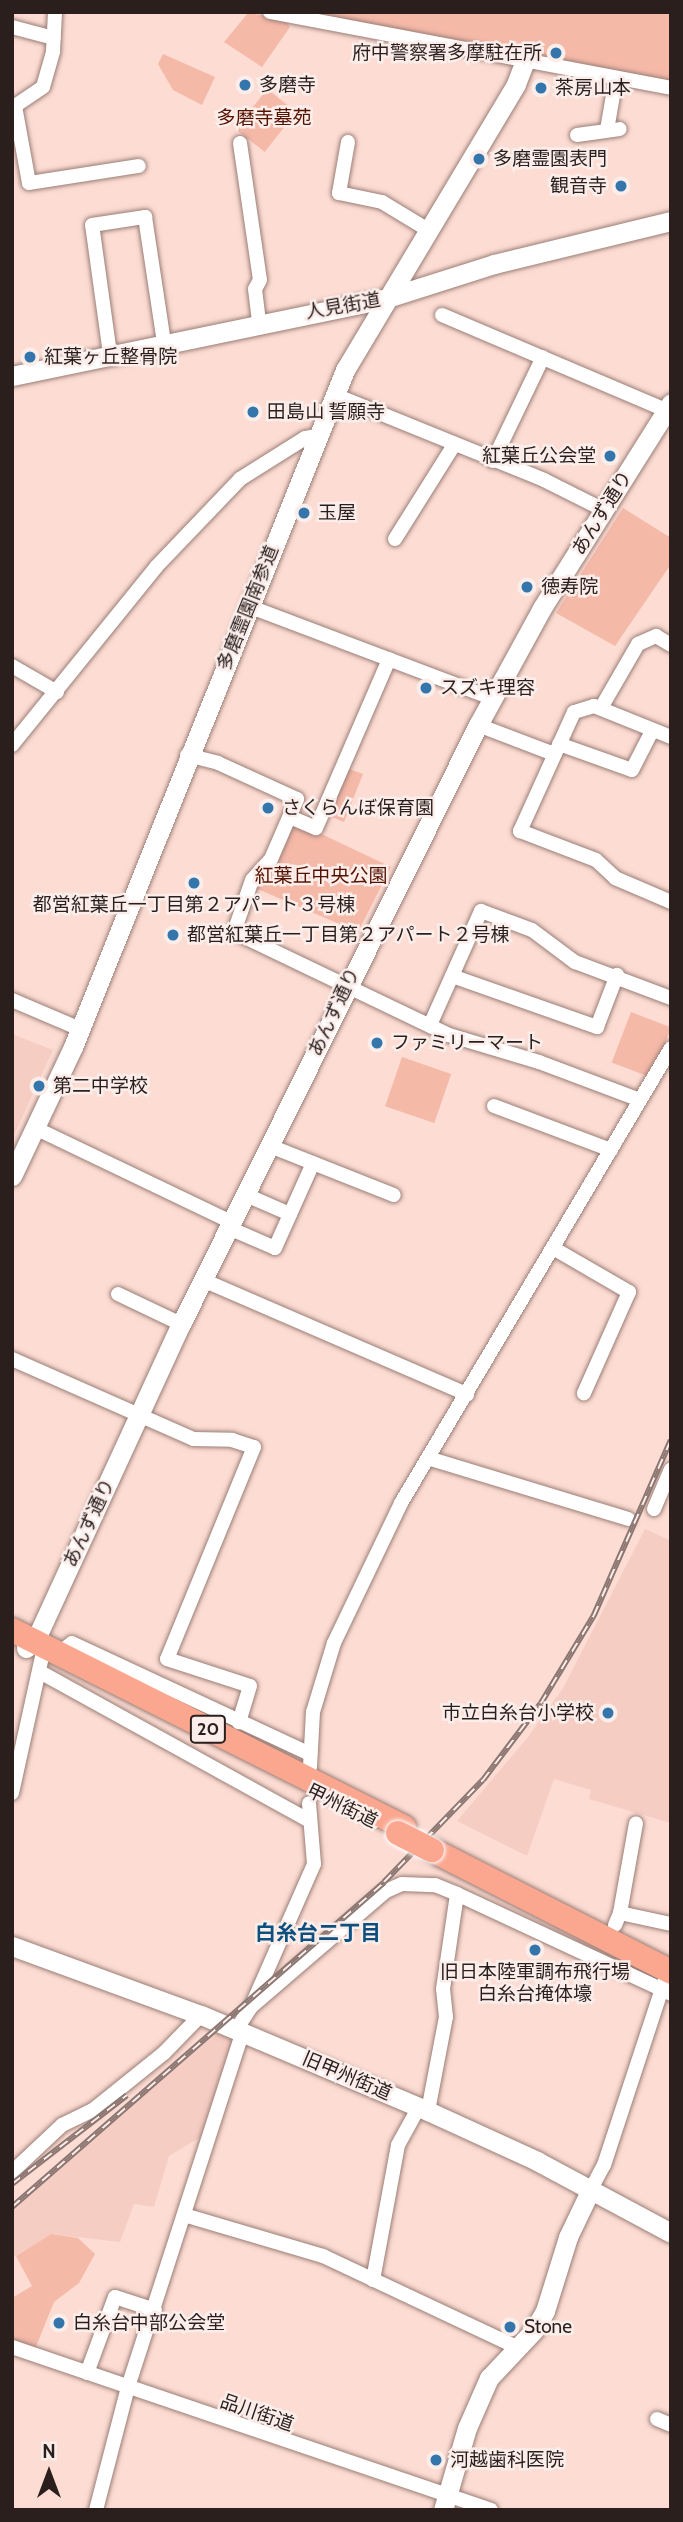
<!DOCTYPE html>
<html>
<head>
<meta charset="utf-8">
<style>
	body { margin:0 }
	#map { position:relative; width:683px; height:2522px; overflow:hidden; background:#fcdcd3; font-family:Cabin,"Noto Sans JP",sans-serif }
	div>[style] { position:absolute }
	.built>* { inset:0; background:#f5cdc3 }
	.green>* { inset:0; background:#f5b9a8; transform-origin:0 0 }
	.roads { filter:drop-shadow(0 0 2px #9a7e76) drop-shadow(0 0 2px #9a7e76) }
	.street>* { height:14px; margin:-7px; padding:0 7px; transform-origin:7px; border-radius:7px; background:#fff }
	.secondary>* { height:19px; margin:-9.5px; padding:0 9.5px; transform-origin:9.5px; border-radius:9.5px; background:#fff }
	.highway>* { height:24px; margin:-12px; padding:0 12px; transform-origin:12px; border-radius:12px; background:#fba790 }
	.rail>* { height:6px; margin-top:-3px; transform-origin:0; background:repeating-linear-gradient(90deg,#fbeeea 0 10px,#8b7671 0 20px); box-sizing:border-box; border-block:2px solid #8b7671 }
	.bridges { filter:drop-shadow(0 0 2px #fff) drop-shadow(0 0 2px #fff) }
	.highway-bridge>* { height:24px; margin:-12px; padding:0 12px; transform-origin:12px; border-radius:12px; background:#fba790 }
	.dots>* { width:19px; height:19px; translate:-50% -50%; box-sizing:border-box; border:4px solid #fbeeea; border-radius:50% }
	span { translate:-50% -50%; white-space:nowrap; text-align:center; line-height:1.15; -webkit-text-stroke:5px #fbeeea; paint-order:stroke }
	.shield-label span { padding:2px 5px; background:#fbeeea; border:2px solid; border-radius:5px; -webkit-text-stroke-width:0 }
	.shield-label { font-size:18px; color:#2a1f1c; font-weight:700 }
	.poi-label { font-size:19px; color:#2a1f1c }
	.right { translate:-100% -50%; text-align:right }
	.left { translate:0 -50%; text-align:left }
	.park-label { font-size:19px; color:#561200 }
	.street-label { font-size:19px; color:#2a1f1c }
	.neighbourhood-label { font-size:21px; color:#0d4f7e; font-weight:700 }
	.frame { position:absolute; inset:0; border:14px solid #2a1f1c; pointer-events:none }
	.north { position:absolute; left:14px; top:2438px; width:70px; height:70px; -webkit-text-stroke:5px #fbeeea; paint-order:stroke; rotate:0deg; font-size:19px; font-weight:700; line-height:28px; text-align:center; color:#2a1f1c }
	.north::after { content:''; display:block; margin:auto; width:24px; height:32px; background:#2a1f1c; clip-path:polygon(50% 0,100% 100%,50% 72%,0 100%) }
</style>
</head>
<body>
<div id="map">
	<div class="built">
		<div style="clip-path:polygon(12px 1034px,53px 1050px,12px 1139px)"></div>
		<div style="clip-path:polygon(645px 1529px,671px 1541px,671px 1823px,589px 1799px,591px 1790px,554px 1779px,527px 1856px,457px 1821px,528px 1737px,563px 1688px)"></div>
		<div style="clip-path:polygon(215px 2030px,234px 2038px,207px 2133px,169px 2156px,154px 2207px,134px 2204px,120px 2242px,51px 2234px,12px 2258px,12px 2211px)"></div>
	</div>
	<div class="green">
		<div style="clip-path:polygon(295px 12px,671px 12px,671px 82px)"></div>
		<div style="clip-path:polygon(248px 13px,285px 19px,290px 27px,262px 67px,224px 42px)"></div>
		<div style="clip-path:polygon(163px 54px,215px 77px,202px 105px,173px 90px,158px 64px)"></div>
		<div style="left:267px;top:89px;width:37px;height:51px;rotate:38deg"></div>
		<div style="clip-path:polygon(623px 508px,671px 538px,671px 564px,615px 646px,556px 613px)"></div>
		<div style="clip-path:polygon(346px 768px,363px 774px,344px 822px,322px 813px)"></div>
		<div style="clip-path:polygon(294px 821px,391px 867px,358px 932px,253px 887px)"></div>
		<div style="left:631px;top:1012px;width:43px;height:54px;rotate:21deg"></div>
		<div style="left:402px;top:1057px;width:52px;height:52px;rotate:19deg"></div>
		<div style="clip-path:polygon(51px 2234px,78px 2238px,95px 2254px,79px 2283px,54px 2302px,35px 2349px,12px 2341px,12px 2298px,32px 2286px,16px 2256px)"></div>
	</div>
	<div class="roads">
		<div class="street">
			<div style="left:270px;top:12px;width:408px;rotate:10.7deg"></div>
			<div style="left:12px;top:27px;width:43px;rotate:14.7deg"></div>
			<div style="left:15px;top:106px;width:78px;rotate:79.7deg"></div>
			<div style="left:29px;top:183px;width:111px;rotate:-8.8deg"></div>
			<div style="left:12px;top:108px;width:37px;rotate:-34deg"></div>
			<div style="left:43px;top:87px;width:37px;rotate:-74deg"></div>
			<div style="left:53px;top:51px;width:39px;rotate:-87deg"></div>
			<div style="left:607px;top:130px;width:53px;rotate:-80.2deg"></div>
			<div style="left:577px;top:135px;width:43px;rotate:-7.9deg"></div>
			<div style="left:348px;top:142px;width:52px;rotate:100deg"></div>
			<div style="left:339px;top:193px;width:44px;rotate:11.8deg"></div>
			<div style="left:382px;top:202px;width:54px;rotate:31.3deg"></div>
			<div style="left:240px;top:143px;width:138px;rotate:81.7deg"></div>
			<div style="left:260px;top:280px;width:10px;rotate:119deg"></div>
			<div style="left:255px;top:289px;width:33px;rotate:83deg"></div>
			<div style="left:442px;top:315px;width:243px;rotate:23deg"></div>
			<div style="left:110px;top:354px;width:130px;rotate:-97.9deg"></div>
			<div style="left:92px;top:225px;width:54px;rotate:-8.6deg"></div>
			<div style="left:145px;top:217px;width:126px;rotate:81.4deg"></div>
			<div style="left:335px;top:395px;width:226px;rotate:22.1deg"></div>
			<div style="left:544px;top:480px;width:67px;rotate:26.6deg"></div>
			<div style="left:493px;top:461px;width:115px;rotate:-64.3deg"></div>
			<div style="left:395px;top:539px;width:111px;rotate:-57.9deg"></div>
			<div style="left:248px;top:606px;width:261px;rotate:20.7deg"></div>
			<div style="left:12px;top:666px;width:52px;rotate:30deg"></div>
			<div style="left:601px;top:708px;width:74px;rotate:-60deg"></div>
			<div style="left:638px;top:644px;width:20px;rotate:-24deg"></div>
			<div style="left:656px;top:636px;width:17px;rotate:31deg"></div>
			<div style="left:478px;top:725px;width:81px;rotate:20.9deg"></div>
			<div style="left:671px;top:737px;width:83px;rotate:-158.1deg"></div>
			<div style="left:594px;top:706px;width:21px;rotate:163deg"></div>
			<div style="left:574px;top:712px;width:131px;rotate:114.4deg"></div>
			<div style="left:520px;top:831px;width:81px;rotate:20.9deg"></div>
			<div style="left:596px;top:860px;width:26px;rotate:43deg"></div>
			<div style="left:615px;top:878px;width:61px;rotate:23.2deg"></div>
			<div style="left:559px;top:744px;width:77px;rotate:19.6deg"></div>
			<div style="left:632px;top:770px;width:44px;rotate:-62.9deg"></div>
			<div style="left:12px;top:745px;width:229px;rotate:-51deg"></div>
			<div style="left:156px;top:567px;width:122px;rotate:-46.3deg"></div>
			<div style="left:240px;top:479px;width:77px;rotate:-32.2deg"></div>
			<div style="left:305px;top:438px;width:15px;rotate:-11deg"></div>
			<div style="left:187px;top:755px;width:32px;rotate:14deg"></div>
			<div style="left:218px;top:763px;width:87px;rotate:24.5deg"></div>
			<div style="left:297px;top:799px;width:65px;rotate:113.4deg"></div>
			<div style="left:271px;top:859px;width:28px;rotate:132deg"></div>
			<div style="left:252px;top:880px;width:55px;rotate:109.1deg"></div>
			<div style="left:234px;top:932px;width:238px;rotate:25.6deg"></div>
			<div style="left:449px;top:1035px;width:94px;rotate:16.7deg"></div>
			<div style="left:539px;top:1062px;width:108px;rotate:20.6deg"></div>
			<div style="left:290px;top:817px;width:28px;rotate:23deg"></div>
			<div style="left:316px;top:828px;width:184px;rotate:-66.6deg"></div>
			<div style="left:452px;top:976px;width:154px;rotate:19.4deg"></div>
			<div style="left:597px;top:1027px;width:56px;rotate:-69deg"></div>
			<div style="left:12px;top:1000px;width:74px;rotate:23.1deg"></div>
			<div style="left:430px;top:1025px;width:125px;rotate:-65.9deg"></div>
			<div style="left:481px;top:911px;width:54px;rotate:20.4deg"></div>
			<div style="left:532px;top:930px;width:54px;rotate:36.7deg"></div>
			<div style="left:575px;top:962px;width:103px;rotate:20.6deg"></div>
			<div style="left:494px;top:1106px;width:125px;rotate:20.6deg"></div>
			<div style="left:35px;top:1128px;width:217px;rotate:25.6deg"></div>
			<div style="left:270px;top:1146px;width:133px;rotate:21.6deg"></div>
			<div style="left:246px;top:1195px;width:48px;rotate:23.4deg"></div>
			<div style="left:229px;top:1228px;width:50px;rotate:23.5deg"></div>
			<div style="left:275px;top:1248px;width:93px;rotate:-65.9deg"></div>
			<div style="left:553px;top:1248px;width:88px;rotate:30.1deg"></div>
			<div style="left:629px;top:1292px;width:111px;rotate:114deg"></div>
			<div style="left:203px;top:1280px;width:288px;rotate:23.4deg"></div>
			<div style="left:118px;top:1294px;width:70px;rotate:25.5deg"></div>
			<div style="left:12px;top:1359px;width:198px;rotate:23.8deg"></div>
			<div style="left:193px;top:1439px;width:39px;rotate:1deg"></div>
			<div style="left:232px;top:1440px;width:23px;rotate:18deg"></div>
			<div style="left:254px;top:1447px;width:229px;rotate:112.3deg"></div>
			<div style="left:167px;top:1659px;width:87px;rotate:18deg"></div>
			<div style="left:250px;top:1686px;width:38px;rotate:107deg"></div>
			<div style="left:431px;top:1459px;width:206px;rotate:16.9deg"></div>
			<div style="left:654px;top:1509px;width:43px;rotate:-67deg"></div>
			<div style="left:59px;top:1653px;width:16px;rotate:-38deg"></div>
			<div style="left:72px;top:1643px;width:263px;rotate:25deg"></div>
			<div style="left:40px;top:1672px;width:308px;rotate:28.9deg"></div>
			<div style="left:310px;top:1767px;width:55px;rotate:-86.9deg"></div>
			<div style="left:313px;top:1712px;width:72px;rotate:-73.1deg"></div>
			<div style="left:334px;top:1643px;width:155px;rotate:-64.4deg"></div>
			<div style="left:401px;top:1503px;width:529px;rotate:-59.31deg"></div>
			<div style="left:12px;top:1793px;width:139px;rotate:-77.6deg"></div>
			<div style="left:620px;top:1913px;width:91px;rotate:-79.9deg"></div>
			<div style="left:615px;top:1925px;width:13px;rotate:-67deg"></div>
			<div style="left:620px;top:1913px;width:52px;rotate:12.2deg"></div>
			<div style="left:251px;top:2007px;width:156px;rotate:-66.2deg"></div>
			<div style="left:314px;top:1864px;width:61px;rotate:-94.7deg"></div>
			<div style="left:236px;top:2030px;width:27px;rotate:-57deg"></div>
			<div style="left:251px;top:2007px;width:178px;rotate:-40.7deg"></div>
			<div style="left:386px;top:1891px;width:17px;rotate:-24deg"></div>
			<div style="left:402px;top:1884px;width:33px;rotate:2deg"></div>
			<div style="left:435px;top:1885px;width:24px;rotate:22deg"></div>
			<div style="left:457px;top:1894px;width:236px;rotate:25deg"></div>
			<div style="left:428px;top:2111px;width:96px;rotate:-79.2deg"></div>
			<div style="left:446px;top:2017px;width:28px;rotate:-96deg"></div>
			<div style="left:443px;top:1989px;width:96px;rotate:-81.6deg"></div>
			<div style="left:12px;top:2172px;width:69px;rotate:-43.2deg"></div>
			<div style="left:62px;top:2125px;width:34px;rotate:-26deg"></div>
			<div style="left:93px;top:2110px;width:91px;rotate:-38.8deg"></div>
			<div style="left:164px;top:2053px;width:53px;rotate:-45.8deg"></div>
			<div style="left:590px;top:2191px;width:30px;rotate:-62deg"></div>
			<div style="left:604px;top:2165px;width:192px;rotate:-71.8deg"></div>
			<div style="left:184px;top:2215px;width:145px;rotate:16.4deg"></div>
			<div style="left:323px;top:2256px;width:213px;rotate:25.2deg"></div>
			<div style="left:373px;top:2280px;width:137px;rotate:-79.5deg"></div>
			<div style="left:398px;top:2145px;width:43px;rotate:-61.1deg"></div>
			<div style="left:12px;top:2347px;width:506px;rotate:18.79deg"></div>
			<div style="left:87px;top:2373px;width:81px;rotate:-69.8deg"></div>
			<div style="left:115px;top:2297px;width:42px;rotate:18deg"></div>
			<div style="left:657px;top:2419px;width:15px;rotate:23deg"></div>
			<div style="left:96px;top:2510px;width:127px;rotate:-75.4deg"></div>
			<div style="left:128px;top:2387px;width:373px;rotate:-72.1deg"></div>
		</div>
		<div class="secondary">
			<div style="left:12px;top:376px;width:383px;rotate:-11.7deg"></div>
			<div style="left:387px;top:298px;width:112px;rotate:-17.6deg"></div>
			<div style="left:494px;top:264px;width:182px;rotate:-13.7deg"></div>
			<div style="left:12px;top:1176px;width:143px;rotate:-64.7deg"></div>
			<div style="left:73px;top:1047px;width:730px;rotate:-68.11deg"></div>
			<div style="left:345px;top:370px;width:333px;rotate:-59.1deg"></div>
			<div style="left:516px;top:84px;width:26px;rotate:-69deg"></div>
			<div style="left:26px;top:1648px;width:11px;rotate:-38deg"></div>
			<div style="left:35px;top:1641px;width:349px;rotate:-65.3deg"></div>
			<div style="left:181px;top:1324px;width:669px;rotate:-63.63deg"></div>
			<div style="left:478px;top:725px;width:133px;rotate:-61.3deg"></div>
			<div style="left:542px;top:608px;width:242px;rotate:-57.8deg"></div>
			<div style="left:12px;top:1946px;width:201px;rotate:20.1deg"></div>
			<div style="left:201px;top:2015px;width:246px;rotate:22.9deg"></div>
			<div style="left:428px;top:2111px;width:120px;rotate:24.6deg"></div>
			<div style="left:537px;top:2161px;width:152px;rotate:28.2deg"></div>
			<div style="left:443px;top:2510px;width:85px;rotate:-73.7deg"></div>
			<div style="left:467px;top:2428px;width:55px;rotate:-66.3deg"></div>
			<div style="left:489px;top:2378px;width:66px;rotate:-46.8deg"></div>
			<div style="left:534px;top:2330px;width:22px;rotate:-60deg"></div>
			<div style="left:545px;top:2311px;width:77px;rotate:-72.7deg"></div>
			<div style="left:568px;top:2237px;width:51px;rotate:-64.4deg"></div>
		</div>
		<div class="highway">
			<div style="left:12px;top:1630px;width:439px;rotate:26.7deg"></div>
			<div style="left:432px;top:1850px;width:268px;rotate:27deg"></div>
		</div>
	</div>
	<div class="rail">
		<div style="left:12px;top:2184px;width:145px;rotate:-37.7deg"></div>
		<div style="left:12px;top:2207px;width:494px;rotate:-41.1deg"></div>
		<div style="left:384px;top:1882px;width:142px;rotate:-45.9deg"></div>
		<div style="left:483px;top:1780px;width:96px;rotate:-53deg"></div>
		<div style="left:541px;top:1703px;width:103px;rotate:-58.9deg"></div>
		<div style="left:594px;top:1615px;width:191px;rotate:-66.3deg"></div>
	</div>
	<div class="bridges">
		<div class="highway-bridge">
			<div style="left:398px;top:1833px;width:38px;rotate:27deg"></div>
		</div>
	</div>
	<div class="dots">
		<div style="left:556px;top:53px;background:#3476ac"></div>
		<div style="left:245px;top:85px;background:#3476ac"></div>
		<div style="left:541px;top:88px;background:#3476ac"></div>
		<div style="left:479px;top:159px;background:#3476ac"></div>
		<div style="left:621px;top:186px;background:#3476ac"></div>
		<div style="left:30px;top:357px;background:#3476ac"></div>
		<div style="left:253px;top:412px;background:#3476ac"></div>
		<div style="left:610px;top:456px;background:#3476ac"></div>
		<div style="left:304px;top:513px;background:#3476ac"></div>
		<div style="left:527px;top:587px;background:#3476ac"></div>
		<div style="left:426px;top:688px;background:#3476ac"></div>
		<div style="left:268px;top:808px;background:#3476ac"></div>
		<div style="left:194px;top:883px;background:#3476ac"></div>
		<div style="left:173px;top:935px;background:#3476ac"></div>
		<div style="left:377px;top:1043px;background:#3476ac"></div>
		<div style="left:39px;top:1086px;background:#3476ac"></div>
		<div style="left:608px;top:1713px;background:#3476ac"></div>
		<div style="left:535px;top:1950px;background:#3476ac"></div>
		<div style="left:59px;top:2323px;background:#3476ac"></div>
		<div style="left:510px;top:2327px;background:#3476ac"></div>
		<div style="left:436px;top:2460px;background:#3476ac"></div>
	</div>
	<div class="shield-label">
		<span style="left:208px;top:1729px">20</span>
	</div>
	<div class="poi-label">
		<span class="right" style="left:542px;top:53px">府中警察署多摩駐在所</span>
		<span class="left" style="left:259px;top:85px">多磨寺</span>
		<span class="left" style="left:555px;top:88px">茶房山本</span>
		<span class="left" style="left:493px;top:159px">多磨霊園表門</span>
		<span class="right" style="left:607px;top:186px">観音寺</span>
		<span class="left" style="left:44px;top:357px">紅葉ヶ丘整骨院</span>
		<span class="left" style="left:267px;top:412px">田島山 誓願寺</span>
		<span class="right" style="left:596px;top:456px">紅葉丘公会堂</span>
		<span class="left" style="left:318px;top:513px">玉屋</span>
		<span class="left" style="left:541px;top:587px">徳寿院</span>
		<span class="left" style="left:440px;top:688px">スズキ理容</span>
		<span class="left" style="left:282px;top:808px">さくらんぼ保育園</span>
		<span style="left:194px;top:905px">都営紅葉丘一丁目第２アパート３号棟</span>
		<span class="left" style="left:187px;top:935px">都営紅葉丘一丁目第２アパート２号棟</span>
		<span class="left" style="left:391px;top:1043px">ファミリーマート</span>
		<span class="left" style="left:53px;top:1086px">第二中学校</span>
		<span class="right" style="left:594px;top:1713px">市立白糸台小学校</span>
		<span style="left:535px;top:1983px">旧日本陸軍調布飛行場<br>白糸台掩体壕</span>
		<span class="left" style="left:73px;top:2323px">白糸台中部公会堂</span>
		<span class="left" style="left:524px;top:2327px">Stone</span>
		<span class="left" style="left:450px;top:2460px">河越歯科医院</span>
	</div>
	<div class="park-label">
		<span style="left:264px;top:118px">多磨寺墓苑</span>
		<span style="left:321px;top:876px">紅葉丘中央公園</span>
	</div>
	<div class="street-label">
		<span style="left:343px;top:306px;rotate:-10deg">人見街道</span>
		<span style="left:602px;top:513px;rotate:-58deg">あんず通り</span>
		<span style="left:248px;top:608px;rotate:-68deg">多磨霊園南参道</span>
		<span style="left:334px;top:1012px;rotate:-65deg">あんず通り</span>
		<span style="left:89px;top:1523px;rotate:-65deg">あんず通り</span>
		<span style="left:342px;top:1806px;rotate:26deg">甲州街道</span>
		<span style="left:347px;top:2076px;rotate:23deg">旧甲州街道</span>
		<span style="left:257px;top:2413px;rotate:19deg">品川街道</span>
	</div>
	<div class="neighbourhood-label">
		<span style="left:318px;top:1933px">白糸台二丁目</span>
	</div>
	<div class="frame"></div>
	<div class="north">N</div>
</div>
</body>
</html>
